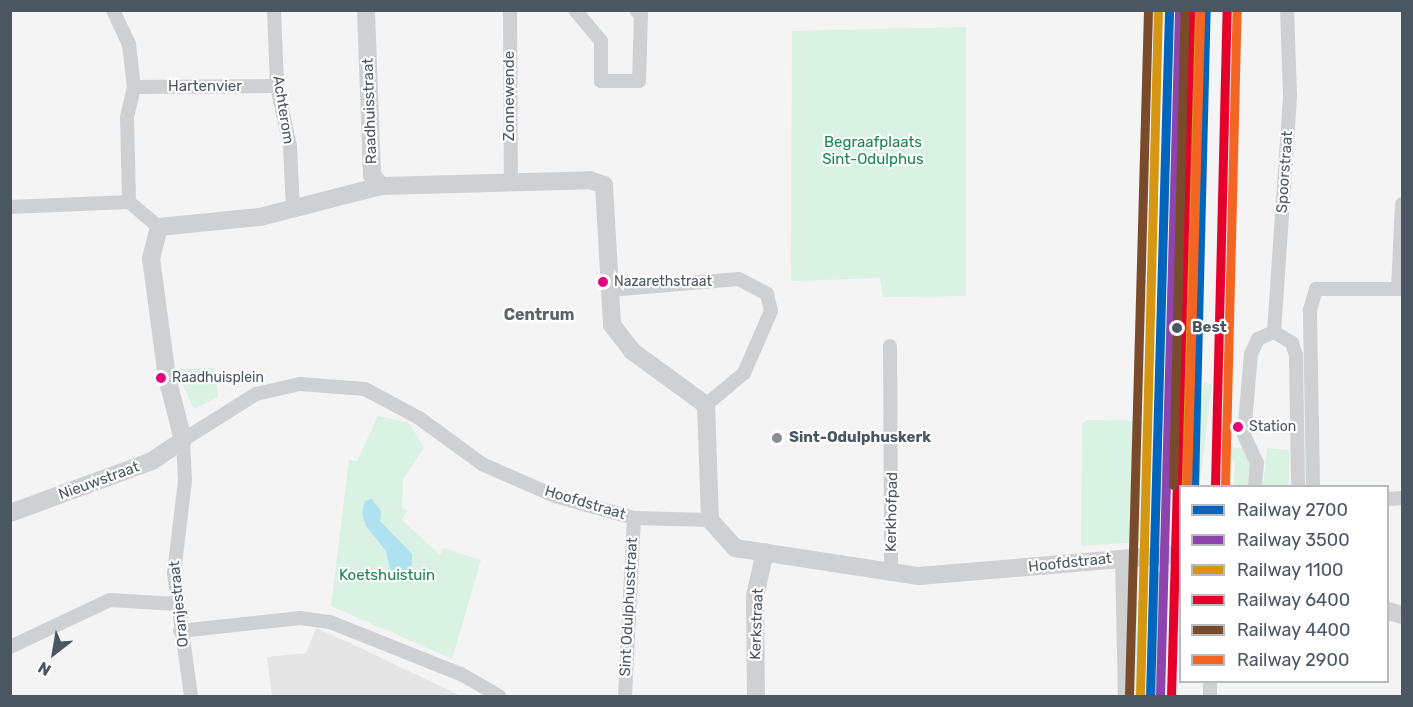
<!DOCTYPE html>
<html>
<head>
<meta charset="utf-8">
<style>
	body { margin:0 }
	#map { position:relative; width:1413px; height:707px; overflow:hidden; background:#f4f4f4; font-family:Rubik,sans-serif }
	div>[style] { position:absolute }
	.education>* { inset:0; background:#e6e5e6 }
	.green>* { inset:0; background:#d9f2e3; transform-origin:0 0 }
	.water>* { inset:0; background:#aee2f0 }
	.minor>* { height:14px; margin:-7px; padding:0 7px; transform-origin:7px; border-radius:7px; background:#ced0d2 }
	.tertiary>* { height:18px; margin:-9px; padding:0 9px; transform-origin:9px; border-radius:9px; background:#ced0d2 }
	.rail>* { height:4px; margin:-2px; padding:0 2px; transform-origin:2px; border-radius:2px; background:#c9cacc }
	.rail-1>* { height:9px; margin:-4.5px; padding:0 4.5px; transform-origin:4.5px; border-radius:4.5px; background:#0065bd }
	.rail-2>* { height:9px; margin:-4.5px; padding:0 4.5px; transform-origin:4.5px; border-radius:4.5px; background:#8e44ad }
	.rail-3>* { height:9px; margin:-4.5px; padding:0 4.5px; transform-origin:4.5px; border-radius:4.5px; background:#d49613 }
	.rail-4>* { height:9px; margin:-4.5px; padding:0 4.5px; transform-origin:4.5px; border-radius:4.5px; background:#e4002b }
	.rail-5>* { height:9px; margin:-4.5px; padding:0 4.5px; transform-origin:4.5px; border-radius:4.5px; background:#7a4b2a }
	.rail-6>* { height:9px; margin:-4.5px; padding:0 4.5px; transform-origin:4.5px; border-radius:4.5px; background:#f26522 }
	.dots>* { width:16px; height:16px; translate:-50% -50%; box-sizing:border-box; border:3px solid #fff; border-radius:50% }
	span { translate:-50% -50%; white-space:nowrap; text-align:center; line-height:1.15; -webkit-text-stroke:4.5px #fff; paint-order:stroke }
	.bus-label { font-size:14px; color:#4a5661 }
	.left { translate:0 -50%; text-align:left }
	.street-label { font-size:15px; color:#4a5661 }
	.park-label { font-size:15px; color:#17864f }
	.stop-label { font-size:15px; color:#4a5661; font-weight:700 }
	.poi-label { font-size:15px; color:#4a5661; font-weight:700 }
	.neighbourhood-label { font-size:16px; color:#5f6368; font-weight:700 }
	.frame { position:absolute; inset:0; border:12px solid #4a5661; pointer-events:none }
	.legend { position:absolute; left:1179px; top:485px; width:210px; height:198px; box-sizing:border-box; background:#fff; border:2px solid #b7bbc0; margin:0; padding:8px 10px; list-style:none; font-size:18px; color:#4a5661 }
	.legend li { display:flex; align-items:center; gap:12px; height:30px }
	.legend b { width:30px; border:2px solid #b7bbc0 }
	.north { position:absolute; left:24px; top:623px; width:60px; height:60px; -webkit-text-stroke:4px #fff; paint-order:stroke; rotate:211deg; font-size:16px; font-weight:700; line-height:24px; text-align:center; color:#4a5661 }
	.north::after { content:''; display:block; margin:auto; width:21px; height:27px; background:#4a5661; clip-path:polygon(50% 0,100% 100%,50% 72%,0 100%) }
</style>
</head>
<body>
<div id="map">
	<div class="education">
		<div style="clip-path:polygon(316px 628px,352px 644px,461px 696px,272px 696px,267px 657px,306px 653px)"></div>
	</div>
	<div class="green">
		<div style="clip-path:polygon(966px 27px,966px 296px,883px 297px,880px 278px,791px 281px,792px 31px)"></div>
		<div style="clip-path:polygon(215px 368px,218px 397px,194px 409px,175px 369px)"></div>
		<div style="left:1204px;top:383px;width:8px;height:103px;rotate:7deg"></div>
		<div style="clip-path:polygon(378px 416px,409px 423px,424px 447px,403px 480px,402px 507px,407px 511px,402px 520px,440px 555px,443px 548px,481px 560px,452px 659px,331px 606px,349px 460px,357px 461px)"></div>
		<div style="clip-path:polygon(1087px 420px,1144px 421px,1141px 542px,1081px 546px,1082px 424px)"></div>
		<div style="clip-path:polygon(1228px 447px,1243px 448px,1251px 463px,1249px 486px,1234px 486px,1235px 461px,1227px 460px)"></div>
		<div style="clip-path:polygon(1267px 448px,1289px 450px,1289px 486px,1263px 486px)"></div>
		<div style="clip-path:polygon(1132px 573px,1132px 601px,1141px 602px,1139px 696px,1133px 696px,1129px 605px)"></div>
	</div>
	<div class="water">
		<div style="clip-path:polygon(372px 499px,381px 511px,380px 521px,412px 554px,411px 583px,392px 579px,386px 551px,366px 526px,362px 513px,365px 501px)"></div>
	</div>
	<div class="minor">
		<div style="left:113px;top:10px;width:38px;rotate:65deg"></div>
		<div style="left:129px;top:44px;width:43px;rotate:83.4deg"></div>
		<div style="left:134px;top:87px;width:32px;rotate:103deg"></div>
		<div style="left:127px;top:118px;width:84px;rotate:88.6deg"></div>
		<div style="left:274px;top:10px;width:76px;rotate:87.7deg"></div>
		<div style="left:277px;top:86px;width:61px;rotate:77.8deg"></div>
		<div style="left:290px;top:146px;width:63px;rotate:87.3deg"></div>
		<div style="left:510px;top:10px;width:172px;rotate:89.7deg"></div>
		<div style="left:575px;top:10px;width:40px;rotate:50deg"></div>
		<div style="left:601px;top:41px;width:40px;rotate:90deg"></div>
		<div style="left:601px;top:81px;width:38px"></div>
		<div style="left:639px;top:81px;width:66px;rotate:-88.3deg"></div>
		<div style="left:641px;top:15px;width:7px;rotate:-135deg"></div>
		<div style="left:134px;top:87px;width:143px;rotate:-0.4deg"></div>
		<div style="left:10px;top:207px;width:119px;rotate:-2.4deg"></div>
		<div style="left:129px;top:202px;width:39px;rotate:40deg"></div>
		<div style="left:1398px;top:289px;width:85px;rotate:-87.3deg"></div>
		<div style="left:610px;top:290px;width:129px;rotate:-4.9deg"></div>
		<div style="left:739px;top:279px;width:32px;rotate:28deg"></div>
		<div style="left:767px;top:294px;width:17px;rotate:77deg"></div>
		<div style="left:771px;top:311px;width:68px;rotate:113.5deg"></div>
		<div style="left:744px;top:373px;width:50px;rotate:139.9deg"></div>
		<div style="left:1274px;top:332px;width:238px;rotate:-86.1deg"></div>
		<div style="left:1290px;top:95px;width:85px;rotate:-92deg"></div>
		<div style="left:890px;top:346px;width:225px;rotate:89.7deg"></div>
		<div style="left:1255px;top:486px;width:23px;rotate:-85deg"></div>
		<div style="left:1257px;top:463px;width:31px;rotate:-115deg"></div>
		<div style="left:1244px;top:435px;width:81px;rotate:-85.1deg"></div>
		<div style="left:1251px;top:354px;width:17px;rotate:-65deg"></div>
		<div style="left:1258px;top:339px;width:17px;rotate:-24deg"></div>
		<div style="left:1274px;top:332px;width:21px;rotate:31deg"></div>
		<div style="left:1292px;top:343px;width:13px;rotate:72deg"></div>
		<div style="left:1296px;top:355px;width:131px;rotate:89.1deg"></div>
		<div style="left:1313px;top:486px;width:176px;rotate:-91deg"></div>
		<div style="left:1310px;top:310px;width:22px;rotate:-74deg"></div>
		<div style="left:1316px;top:289px;width:86px"></div>
		<div style="left:1388px;top:499px;width:14px;rotate:-4deg"></div>
		<div style="left:1122px;top:558px;width:138px;rotate:88.8deg"></div>
		<div style="left:180px;top:631px;width:121px;rotate:-6.2deg"></div>
		<div style="left:300px;top:618px;width:30px;rotate:8deg"></div>
		<div style="left:330px;top:622px;width:141px;rotate:21.7deg"></div>
		<div style="left:461px;top:674px;width:44px;rotate:30.1deg"></div>
		<div style="left:10px;top:647px;width:110px;rotate:-25.2deg"></div>
		<div style="left:110px;top:600px;width:66px;rotate:3.5deg"></div>
		<div style="left:191px;top:696px;width:124px;rotate:-97.9deg"></div>
		<div style="left:174px;top:573px;width:93px;rotate:-83.2deg"></div>
		<div style="left:185px;top:481px;width:41px;rotate:-92.8deg"></div>
		<div style="left:183px;top:440px;width:86px;rotate:-32.2deg"></div>
		<div style="left:256px;top:394px;width:45px;rotate:-12.8deg"></div>
		<div style="left:300px;top:384px;width:65px;rotate:4.4deg"></div>
		<div style="left:365px;top:389px;width:61px;rotate:28.2deg"></div>
		<div style="left:419px;top:418px;width:78px;rotate:36.1deg"></div>
		<div style="left:482px;top:464px;width:80px;rotate:23.7deg"></div>
		<div style="left:555px;top:496px;width:82px;rotate:15.6deg"></div>
		<div style="left:634px;top:518px;width:76px;rotate:1.5deg"></div>
		<div style="left:625px;top:696px;width:178px;rotate:-87.1deg"></div>
		<div style="left:1210px;top:696px;width:14px;rotate:-90deg"></div>
	</div>
	<div class="tertiary">
		<div style="left:366px;top:10px;width:165px;rotate:87.9deg"></div>
		<div style="left:372px;top:175px;width:14px;rotate:51deg"></div>
		<div style="left:381px;top:186px;width:209px;rotate:-1.6deg"></div>
		<div style="left:590px;top:180px;width:15px;rotate:20deg"></div>
		<div style="left:604px;top:185px;width:140px;rotate:86.7deg"></div>
		<div style="left:612px;top:325px;width:33px;rotate:52deg"></div>
		<div style="left:632px;top:351px;width:92px;rotate:36.1deg"></div>
		<div style="left:706px;top:405px;width:115px;rotate:88deg"></div>
		<div style="left:710px;top:520px;width:38px;rotate:48deg"></div>
		<div style="left:735px;top:548px;width:186px;rotate:8.7deg"></div>
		<div style="left:919px;top:576px;width:262px;rotate:-4.8deg"></div>
		<div style="left:10px;top:513px;width:151px;rotate:-20.1deg"></div>
		<div style="left:152px;top:461px;width:37px;rotate:-34deg"></div>
		<div style="left:183px;top:440px;width:65px;rotate:-104.3deg"></div>
		<div style="left:167px;top:377px;width:119px;rotate:-97.7deg"></div>
		<div style="left:151px;top:259px;width:33px;rotate:-76deg"></div>
		<div style="left:159px;top:227px;width:101px;rotate:-5.7deg"></div>
		<div style="left:260px;top:217px;width:125px;rotate:-14.4deg"></div>
		<div style="left:1388px;top:611px;width:15px;rotate:16deg"></div>
		<div style="left:756px;top:696px;width:100px;rotate:-90.6deg"></div>
		<div style="left:755px;top:596px;width:45px;rotate:-77.2deg"></div>
	</div>
	<div class="rail">
		<div style="left:1157px;top:696px;width:122px;rotate:-88.6deg"></div>
	</div>
	<div class="rail-1">
		<div style="left:1194px;top:486px;width:476px;rotate:-88.6deg"></div>
		<div style="left:1150px;top:696px;width:686px;rotate:-88.41deg"></div>
	</div>
	<div class="rail-2">
		<div style="left:1160px;top:696px;width:686px;rotate:-88.41deg"></div>
	</div>
	<div class="rail-3">
		<div style="left:1184px;top:486px;width:476px;rotate:-88.7deg"></div>
		<div style="left:1140px;top:696px;width:686px;rotate:-88.5deg"></div>
	</div>
	<div class="rail-4">
		<div style="left:1215px;top:486px;width:475px;rotate:-88.6deg"></div>
		<div style="left:1171px;top:696px;width:685px;rotate:-88.41deg"></div>
	</div>
	<div class="rail-5">
		<div style="left:1173px;top:485px;width:475px;rotate:-88.6deg"></div>
		<div style="left:1129px;top:695px;width:685px;rotate:-88.41deg"></div>
	</div>
	<div class="rail-6">
		<div style="left:1187px;top:486px;width:475px;rotate:-88.4deg"></div>
		<div style="left:1225px;top:486px;width:475px;rotate:-88.6deg"></div>
	</div>
	<div class="dots">
		<div style="left:603px;top:282px;background:#e5007d"></div>
		<div style="left:1177px;top:328px;background:#4a5661"></div>
		<div style="left:161px;top:378px;background:#e5007d"></div>
		<div style="left:1238px;top:427px;background:#e5007d"></div>
		<div style="left:777px;top:438px;background:#868d94"></div>
	</div>
	<div class="bus-label">
		<span class="left" style="left:614px;top:282px">Nazarethstraat</span>
		<span class="left" style="left:172px;top:378px">Raadhuisplein</span>
		<span class="left" style="left:1249px;top:427px">Station</span>
	</div>
	<div class="street-label">
		<span style="left:205px;top:87px">Hartenvier</span>
		<span style="left:510px;top:96px;rotate:-90deg">Zonnewende</span>
		<span style="left:283px;top:110px;rotate:81deg">Achterom</span>
		<span style="left:370px;top:111px;rotate:-92deg">Raadhuisstraat</span>
		<span style="left:1285px;top:172px;rotate:-86deg">Spoorstraat</span>
		<span style="left:99px;top:481px;rotate:-20deg">Nieuwstraat</span>
		<span style="left:585px;top:503px;rotate:17deg">Hoofdstraat</span>
		<span style="left:892px;top:512px;rotate:-89deg">Kerkhofpad</span>
		<span style="left:1070px;top:563px;rotate:-6deg">Hoofdstraat</span>
		<span style="left:179px;top:604px;rotate:-96deg">Oranjestraat</span>
		<span style="left:629px;top:607px;rotate:-87deg">Sint Odulphusstraat</span>
		<span style="left:757px;top:624px;rotate:-88deg">Kerkstraat</span>
	</div>
	<div class="park-label">
		<span style="left:873px;top:151px">Begraafplaats<br>Sint-Odulphus</span>
		<span style="left:387px;top:576px">Koetshuistuin</span>
	</div>
	<div class="stop-label">
		<span class="left" style="left:1192px;top:328px">Best</span>
	</div>
	<div class="poi-label">
		<span class="left" style="left:789px;top:438px">Sint-Odulphuskerk</span>
	</div>
	<div class="neighbourhood-label">
		<span style="left:539px;top:315px">Centrum</span>
	</div>
	<div class="frame"></div>
	<ul class="legend">
	<li><b style="height:8px;background:#0065bd"></b>Railway 2700</li>
	<li><b style="height:8px;background:#8e44ad"></b>Railway 3500</li>
	<li><b style="height:8px;background:#d49613"></b>Railway 1100</li>
	<li><b style="height:8px;background:#e4002b"></b>Railway 6400</li>
	<li><b style="height:8px;background:#7a4b2a"></b>Railway 4400</li>
	<li><b style="height:8px;background:#f26522"></b>Railway 2900</li>
	</ul>
	<div class="north">N</div>
</div>
</body>
</html>
